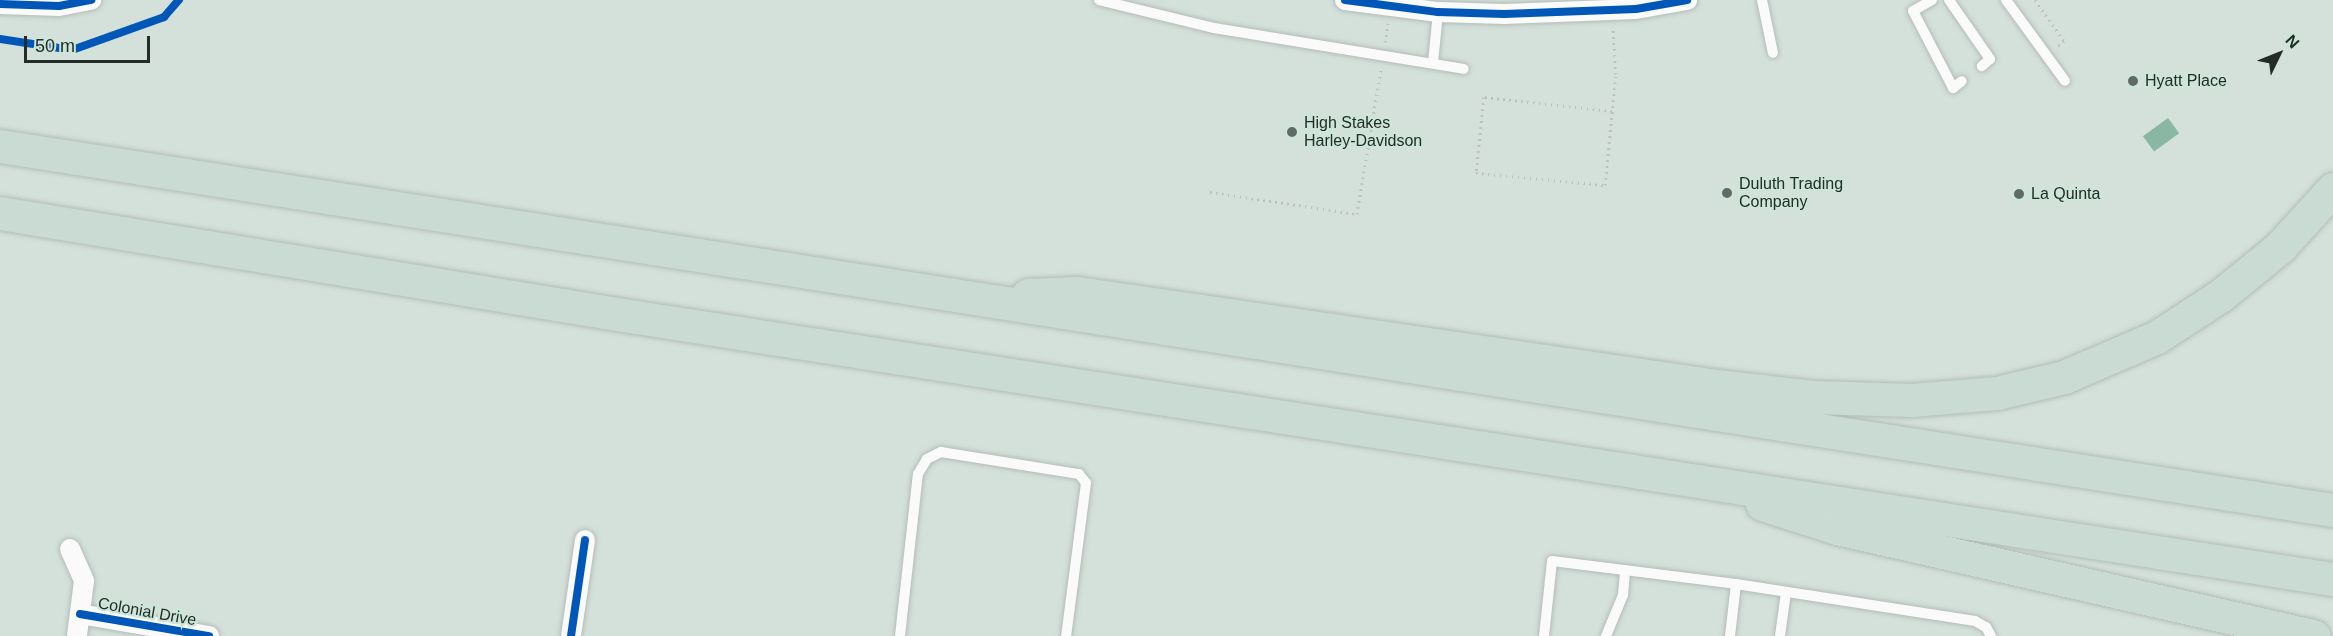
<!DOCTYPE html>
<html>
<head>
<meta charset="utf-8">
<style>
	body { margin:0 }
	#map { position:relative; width:2333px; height:636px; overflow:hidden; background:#d4e0da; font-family:Helvetica,sans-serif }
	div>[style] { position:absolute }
	.water>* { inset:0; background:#89b7a3; transform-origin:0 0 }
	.path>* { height:3px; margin-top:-1.5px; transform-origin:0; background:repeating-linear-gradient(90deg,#bec1bf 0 1.5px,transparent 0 6px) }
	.roads { filter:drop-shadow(0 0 2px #b3bdb8) drop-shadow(0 0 2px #b3bdb8) }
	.lane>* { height:10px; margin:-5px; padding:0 5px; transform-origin:5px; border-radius:5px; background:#f9faf9 }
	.street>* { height:20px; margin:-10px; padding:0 10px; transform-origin:10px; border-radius:10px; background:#f9faf9 }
	.highway>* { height:33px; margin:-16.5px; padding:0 16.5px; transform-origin:16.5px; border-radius:16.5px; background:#cadbd4 }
	.cycleway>* { height:8px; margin:-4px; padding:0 4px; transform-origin:4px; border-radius:4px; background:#0057b8 }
	.dots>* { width:16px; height:16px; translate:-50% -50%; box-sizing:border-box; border:3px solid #cee6da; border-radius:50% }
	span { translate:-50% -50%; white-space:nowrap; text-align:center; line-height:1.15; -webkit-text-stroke:4.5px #cee6da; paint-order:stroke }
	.poi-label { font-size:16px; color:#232c27 }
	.left { translate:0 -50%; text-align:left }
	.street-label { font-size:16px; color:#232c27 }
	.north { position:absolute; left:2249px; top:24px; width:60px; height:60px; -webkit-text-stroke:4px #cee6da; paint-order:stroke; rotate:47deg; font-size:16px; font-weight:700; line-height:24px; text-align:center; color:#232c27 }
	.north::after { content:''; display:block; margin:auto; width:21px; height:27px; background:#232c27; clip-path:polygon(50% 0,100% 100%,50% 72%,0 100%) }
	.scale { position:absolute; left:24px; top:36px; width:126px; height:27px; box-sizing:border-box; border:3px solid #232c27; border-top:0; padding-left:8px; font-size:18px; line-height:21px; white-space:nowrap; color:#232c27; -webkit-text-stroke:4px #cee6da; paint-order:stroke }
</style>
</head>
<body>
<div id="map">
	<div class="water">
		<div style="left:2168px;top:118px;width:19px;height:31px;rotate:54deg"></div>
	</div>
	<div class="path">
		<div style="left:2035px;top:0;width:50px;rotate:54.7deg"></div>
		<div style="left:2064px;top:41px;width:11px;rotate:139deg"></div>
		<div style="left:1385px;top:42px;width:19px;rotate:-81deg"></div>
		<div style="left:1612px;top:111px;width:129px;rotate:-173.8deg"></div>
		<div style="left:1484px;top:97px;width:76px;rotate:96deg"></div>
		<div style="left:1476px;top:173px;width:130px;rotate:5.3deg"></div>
		<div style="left:1605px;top:185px;width:112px;rotate:-84.3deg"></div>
		<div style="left:1616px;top:74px;width:46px;rotate:-93.7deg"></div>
		<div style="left:1210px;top:192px;width:149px;rotate:8.5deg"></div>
		<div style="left:1357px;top:214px;width:147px;rotate:-80.6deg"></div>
	</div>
	<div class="roads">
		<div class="lane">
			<div style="left:1099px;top:0;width:118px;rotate:13.7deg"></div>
			<div style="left:1214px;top:28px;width:253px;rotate:9.3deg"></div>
			<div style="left:1762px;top:0;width:54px;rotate:78.3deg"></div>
			<div style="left:1932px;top:0;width:22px;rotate:150deg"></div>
			<div style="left:1913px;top:11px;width:87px;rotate:62.5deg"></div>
			<div style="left:1953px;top:88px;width:11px;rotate:-38deg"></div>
			<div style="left:1949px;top:0;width:72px;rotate:55.2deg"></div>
			<div style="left:1990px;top:59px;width:11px;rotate:139deg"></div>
			<div style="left:2006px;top:0;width:100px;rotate:53.9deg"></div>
			<div style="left:1433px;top:63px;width:51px;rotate:-84.4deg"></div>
			<div style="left:900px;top:636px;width:163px;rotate:-83.7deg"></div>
			<div style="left:918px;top:474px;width:17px;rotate:-59deg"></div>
			<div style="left:927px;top:459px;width:16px;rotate:-27deg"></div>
			<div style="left:941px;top:452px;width:140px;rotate:9.1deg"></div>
			<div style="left:1079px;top:474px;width:11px;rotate:52deg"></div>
			<div style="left:1086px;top:483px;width:154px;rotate:97.4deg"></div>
			<div style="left:1544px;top:636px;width:75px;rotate:-83.9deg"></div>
			<div style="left:1552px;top:561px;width:185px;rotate:7.1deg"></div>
			<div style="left:1736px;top:584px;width:242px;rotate:8.8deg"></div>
			<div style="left:1975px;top:621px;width:13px;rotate:29deg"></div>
			<div style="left:1986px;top:627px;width:10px;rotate:61deg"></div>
			<div style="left:1606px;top:636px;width:44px;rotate:-67.5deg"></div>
			<div style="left:1623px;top:595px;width:25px;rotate:-85deg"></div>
			<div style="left:1730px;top:636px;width:52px;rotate:-83.4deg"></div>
			<div style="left:1780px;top:636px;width:44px;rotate:-82.2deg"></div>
		</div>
		<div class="street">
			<div style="left:1345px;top:0;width:94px;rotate:7.4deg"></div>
			<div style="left:1438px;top:12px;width:66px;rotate:1.7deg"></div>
			<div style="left:1504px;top:14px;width:132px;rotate:-2.2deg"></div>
			<div style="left:1636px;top:9px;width:52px;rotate:-10deg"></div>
			<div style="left:0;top:4px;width:59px;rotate:1.9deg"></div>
			<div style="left:59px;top:6px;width:33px;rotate:-11deg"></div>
			<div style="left:70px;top:549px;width:35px;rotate:66deg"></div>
			<div style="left:84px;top:581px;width:55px;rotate:97.3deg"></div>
			<div style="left:80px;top:614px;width:131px;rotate:9.7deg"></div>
			<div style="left:571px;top:636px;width:97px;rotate:-81.7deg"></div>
		</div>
		<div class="highway">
			<div style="left:0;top:146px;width:2361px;rotate:8.87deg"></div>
			<div style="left:0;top:213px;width:644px;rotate:9.29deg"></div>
			<div style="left:636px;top:317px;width:1717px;rotate:8.78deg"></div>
			<div style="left:1028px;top:295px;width:49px;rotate:-2.3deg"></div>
			<div style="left:1077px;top:293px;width:647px;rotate:8.27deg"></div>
			<div style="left:1717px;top:386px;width:98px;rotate:6.5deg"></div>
			<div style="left:1814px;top:397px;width:97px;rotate:1.8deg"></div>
			<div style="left:1911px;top:400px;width:86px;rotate:-4.7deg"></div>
			<div style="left:1997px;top:393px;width:69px;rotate:-13.4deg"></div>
			<div style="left:2064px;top:377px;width:101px;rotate:-23.3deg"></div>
			<div style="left:2157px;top:337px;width:75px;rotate:-33.1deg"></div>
			<div style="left:2220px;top:296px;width:77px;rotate:-39.2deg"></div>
			<div style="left:2280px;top:247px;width:79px;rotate:-47.6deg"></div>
			<div style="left:1762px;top:504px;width:79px;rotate:17.7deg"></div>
			<div style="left:1837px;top:528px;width:489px;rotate:12.8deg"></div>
		</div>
	</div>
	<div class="cycleway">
		<div style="left:1345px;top:0;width:94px;rotate:7.4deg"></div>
		<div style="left:1438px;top:12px;width:66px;rotate:1.7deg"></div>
		<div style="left:1504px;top:14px;width:132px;rotate:-2.2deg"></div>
		<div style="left:1636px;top:9px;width:52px;rotate:-10deg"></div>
		<div style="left:0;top:4px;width:59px;rotate:1.9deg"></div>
		<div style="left:59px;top:6px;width:33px;rotate:-11deg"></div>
		<div style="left:0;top:39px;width:73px;rotate:8.7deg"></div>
		<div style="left:72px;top:50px;width:98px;rotate:-19.7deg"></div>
		<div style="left:164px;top:17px;width:23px;rotate:-49deg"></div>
		<div style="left:80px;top:614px;width:131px;rotate:9.7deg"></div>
		<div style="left:571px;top:636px;width:97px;rotate:-81.7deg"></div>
	</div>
	<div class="dots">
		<div style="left:2133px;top:81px;background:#616b66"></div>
		<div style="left:1292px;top:132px;background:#616b66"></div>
		<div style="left:1727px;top:193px;background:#616b66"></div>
		<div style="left:2019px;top:194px;background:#616b66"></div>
	</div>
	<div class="poi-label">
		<span class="left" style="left:2145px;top:81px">Hyatt Place</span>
		<span class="left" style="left:1304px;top:132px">High Stakes<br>Harley-Davidson</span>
		<span class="left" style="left:1739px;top:193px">Duluth Trading<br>Company</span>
		<span class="left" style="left:2031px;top:194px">La Quinta</span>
	</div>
	<div class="street-label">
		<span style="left:147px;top:612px;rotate:10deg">Colonial Drive</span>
	</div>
	<div class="north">N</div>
	<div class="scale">50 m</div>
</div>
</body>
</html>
